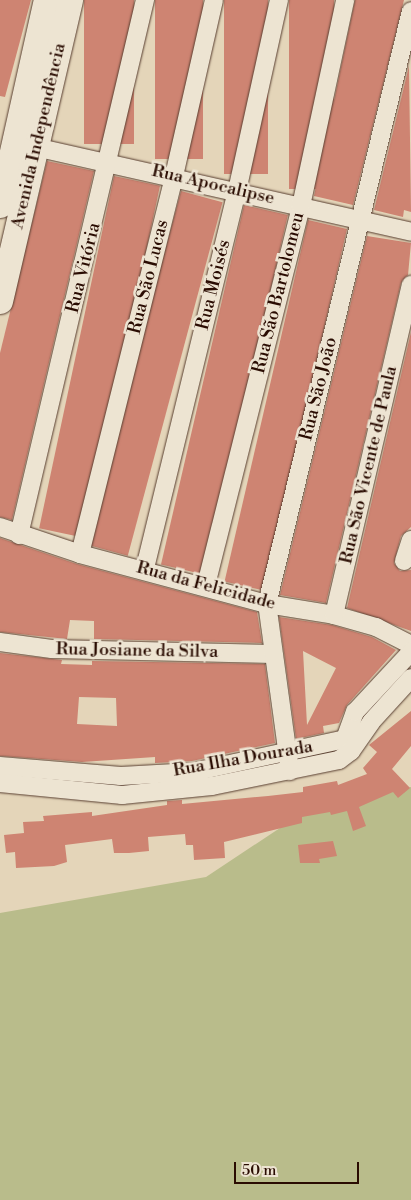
<!DOCTYPE html>
<html>
<head>
<meta charset="utf-8">
<style>
	body { margin:0 }
	#map { position:relative; width:411px; height:1200px; overflow:hidden; background:#e4d5b9; font-family:"Libre Bodoni",serif }
	div>[style] { position:absolute }
	.green>* { inset:0; background:#b9bc8b }
	.building>* { inset:0; background:#ce8472; transform-origin:0 0 }
	.roads { filter:drop-shadow(0 0 1px #583e30) drop-shadow(0 0 1px #583e30) }
	.street>* { height:18px; margin:-9px; padding:0 9px; transform-origin:9px; border-radius:9px; background:#ede4d2 }
	.secondary>* { height:25px; margin:-12.5px; padding:0 12.5px; transform-origin:12.5px; border-radius:12.5px; background:#ede4d2 }
	span { translate:-50% -50%; white-space:nowrap; text-align:center; line-height:1.15; -webkit-text-stroke:5px #ede4d2; paint-order:stroke }
	.street-label { font-size:18px; color:#2a0c02 }
	.scale { position:absolute; left:234px; top:1162px; width:125px; height:22px; box-sizing:border-box; border:2px solid #2a0c02; border-top:0; padding-left:6px; font-size:15px; line-height:18px; white-space:nowrap; color:#2a0c02; -webkit-text-stroke:4px #ede4d2; paint-order:stroke }
</style>
</head>
<body>
<div id="map">
	<div class="green">
		<div style="clip-path:polygon(411px 787px,411px 1200px,0 1200px,0 913px,206px 877px,298px 816px)"></div>
	</div>
	<div class="building">
		<div style="clip-path:polygon(0 0,31px 0,5px 97px,0 96px)"></div>
		<div style="left:84px;top:0;width:50px;height:144px"></div>
		<div style="left:155px;top:0;width:48px;height:159px"></div>
		<div style="left:224px;top:0;width:44px;height:174px"></div>
		<div style="left:289px;top:0;width:45px;height:189px"></div>
		<div style="clip-path:polygon(355px 0,404px 0,353px 205px,314px 196px)"></div>
		<div style="clip-path:polygon(409px 66px,411px 212px,404px 210px,403px 217px,374px 210px)"></div>
		<div style="clip-path:polygon(47px 161px,94px 171px,12px 520px,0 517px,0 353px)"></div>
		<div style="left:114px;top:176px;width:47px;height:360px;rotate:12deg"></div>
		<div style="left:181px;top:191px;width:43px;height:366px;rotate:15deg"></div>
		<div style="left:244px;top:205px;width:45px;height:369px;rotate:13deg"></div>
		<div style="left:308px;top:220px;width:40px;height:371px;rotate:13deg"></div>
		<div style="clip-path:polygon(367px 236px,411px 243px,408px 275px,401px 283px,326px 603px,280px 595px)"></div>
		<div style="clip-path:polygon(411px 332px,411px 527px,401px 536px,394px 563px,400px 571px,411px 570px,411px 631px,347px 608px)"></div>
		<div style="clip-path:polygon(0 538px,77px 564px,257px 612px,262px 643px,94px 639px,94px 621px,70px 620px,67px 639px,0 632px)"></div>
		<div style="clip-path:polygon(evenodd,279px 617px,332px 625px,372px 637px,396px 650px,347px 705px,339px 723px,323px 726px,324px 733px,296px 739px,279px 617px,303px 651px,336px 668px,307px 725px,303px 651px)"></div>
		<div style="clip-path:polygon(evenodd,0 653px,62px 660px,61px 664px,92px 665px,92px 661px,265px 664px,275px 743px,192px 761px,155px 763px,155px 757px,82px 762px,0 756px,0 653px,79px 697px,116px 698px,117px 726px,77px 724px,79px 697px)"></div>
		<div style="clip-path:polygon(411px 711px,411px 746px,392px 769px,410px 788px,398px 798px,393px 792px,359px 807px,366px 826px,353px 831px,347px 811px,331px 815px,330px 812px,302px 817px,302px 823px,224px 842px,225px 858px,194px 860px,193px 845px,186px 845px,185px 834px,148px 837px,149px 851px,129px 853px,114px 853px,112px 839px,65px 845px,67px 862px,54px 866px,16px 868px,15px 852px,6px 853px,4px 835px,24px 833px,23px 822px,44px 821px,43px 816px,92px 812px,92px 816px,167px 805px,167px 801px,182px 800px,182px 804px,268px 796px,303px 792px,303px 787px,337px 781px,338px 785px,367px 774px,363px 768px,377px 752px,369px 745px)"></div>
		<div style="clip-path:polygon(333px 841px,337px 856px,319px 859px,320px 863px,300px 863px,298px 845px)"></div>
	</div>
	<div class="roads">
		<div class="street">
			<div style="left:26px;top:145px;width:395px;rotate:12.7deg"></div>
			<div style="left:0;top:527px;width:84px;rotate:18.6deg"></div>
			<div style="left:80px;top:554px;width:194px;rotate:15deg"></div>
			<div style="left:267px;top:604px;width:68px;rotate:9.3deg"></div>
			<div style="left:334px;top:615px;width:44px;rotate:15.9deg"></div>
			<div style="left:376px;top:627px;width:39px;rotate:27deg"></div>
			<div style="left:19px;top:535px;width:550px;rotate:-76.75deg"></div>
			<div style="left:80px;top:554px;width:390px;rotate:-76deg"></div>
			<div style="left:174px;top:176px;width:180px;rotate:-77.2deg"></div>
			<div style="left:404px;top:561px;width:22px;rotate:-72deg"></div>
			<div style="left:145px;top:568px;width:388px;rotate:-76.3deg"></div>
			<div style="left:237px;top:191px;width:196px;rotate:-77.6deg"></div>
			<div style="left:206px;top:585px;width:391px;rotate:-75.9deg"></div>
			<div style="left:301px;top:206px;width:211px;rotate:-77.9deg"></div>
			<div style="left:334px;top:615px;width:339px;rotate:-76.9deg"></div>
			<div style="left:0;top:642px;width:52px;rotate:7.7deg"></div>
			<div style="left:52px;top:649px;width:221px;rotate:1.3deg"></div>
			<div style="left:0;top:766px;width:121px;rotate:4.7deg"></div>
			<div style="left:121px;top:776px;width:72px;rotate:-3.2deg"></div>
			<div style="left:193px;top:772px;width:156px;rotate:-12.2deg"></div>
			<div style="left:345px;top:739px;width:29px;rotate:-70deg"></div>
			<div style="left:355px;top:712px;width:82px;rotate:-47deg"></div>
			<div style="left:290px;top:771px;width:169px;rotate:-97.8deg"></div>
			<div style="left:267px;top:604px;width:610px;rotate:-76.35deg"></div>
			<div style="left:0;top:783px;width:123px;rotate:5.6deg"></div>
			<div style="left:122px;top:795px;width:90px;rotate:-5.7deg"></div>
			<div style="left:212px;top:786px;width:130px;rotate:-11.6deg"></div>
			<div style="left:339px;top:760px;width:15px;rotate:-37deg"></div>
			<div style="left:351px;top:751px;width:35px;rotate:-55deg"></div>
			<div style="left:371px;top:722px;width:59px;rotate:-47.7deg"></div>
		</div>
		<div class="secondary">
			<div style="left:0;top:205px;width:210px;rotate:-77.4deg"></div>
			<div style="left:0;top:301px;width:309px;rotate:-76.9deg"></div>
		</div>
	</div>
	<div class="street-label">
		<span style="left:39px;top:136px;rotate:-77deg">Avenida Independência</span>
		<span style="left:213px;top:185px;rotate:13deg">Rua Apocalipse</span>
		<span style="left:84px;top:268px;rotate:-76deg">Rua Vitória</span>
		<span style="left:149px;top:277px;rotate:-76deg">Rua São Lucas</span>
		<span style="left:214px;top:285px;rotate:-76deg">Rua Moisés</span>
		<span style="left:279px;top:293px;rotate:-76deg">Rua São Bartolomeu</span>
		<span style="left:319px;top:389px;rotate:-76deg">Rua São João</span>
		<span style="left:369px;top:465px;rotate:-77deg">Rua São Vicente de Paula</span>
		<span style="left:206px;top:586px;rotate:15deg">Rua da Felicidade</span>
		<span style="left:137px;top:651px;rotate:1deg">Rua Josiane da Silva</span>
		<span style="left:243px;top:759px;rotate:-10deg">Rua Ilha Dourada</span>
	</div>
	<div class="scale">50 m</div>
</div>
</body>
</html>
